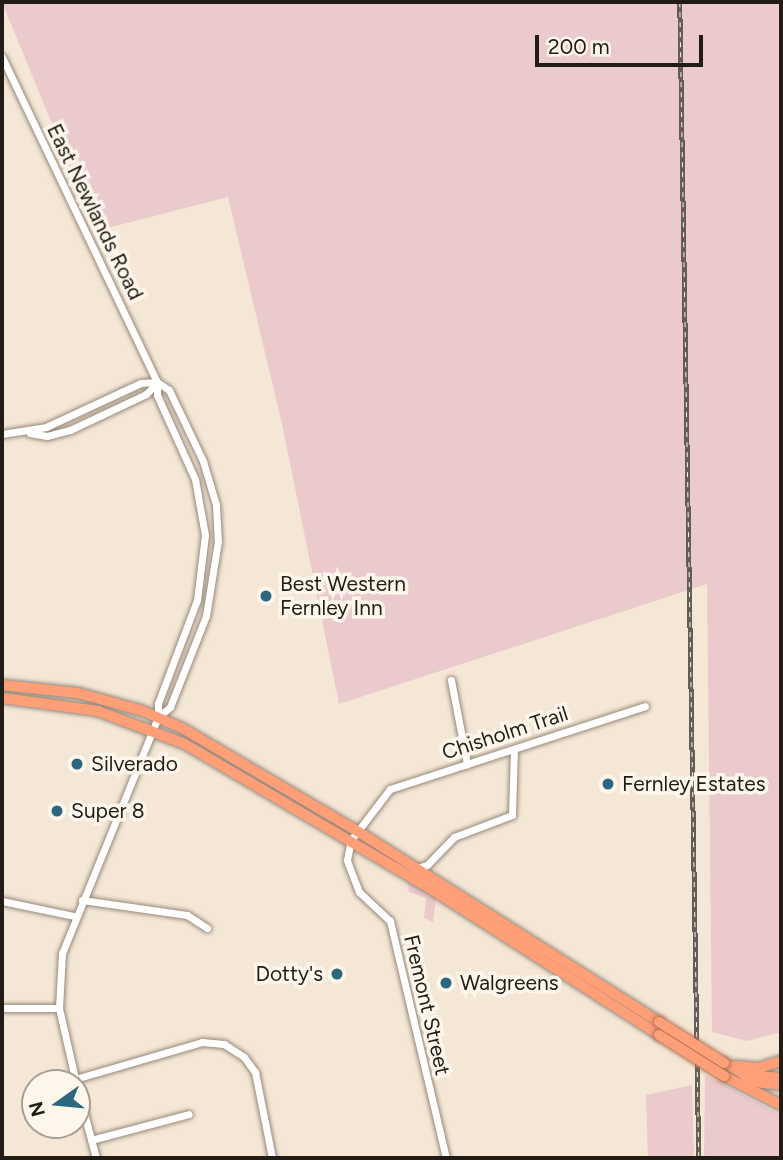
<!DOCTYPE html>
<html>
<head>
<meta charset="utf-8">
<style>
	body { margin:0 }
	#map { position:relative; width:783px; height:1160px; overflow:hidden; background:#f5e7d6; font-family:Figtree,sans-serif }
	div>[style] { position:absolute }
	.green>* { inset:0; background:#ebcacd }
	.roads { filter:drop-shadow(0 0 2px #96897a) drop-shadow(0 0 2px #96897a) }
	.minor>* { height:7px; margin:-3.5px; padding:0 3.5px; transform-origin:3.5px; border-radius:3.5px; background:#fff }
	.highway>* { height:10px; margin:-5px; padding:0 5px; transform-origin:5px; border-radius:5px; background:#ff9f78 }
	.rail>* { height:4.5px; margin-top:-2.25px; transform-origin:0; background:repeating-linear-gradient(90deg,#fef6eb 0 5px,#645d53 0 10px); box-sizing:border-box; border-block:2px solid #645d53 }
	.bridges { filter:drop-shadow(0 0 2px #b17256) drop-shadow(0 0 2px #b17256) }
	.highway-bridge>* { height:10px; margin:-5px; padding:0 5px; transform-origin:5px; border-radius:5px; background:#ff9f78 }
	.dots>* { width:19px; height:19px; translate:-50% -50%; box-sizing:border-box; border:4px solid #fef6eb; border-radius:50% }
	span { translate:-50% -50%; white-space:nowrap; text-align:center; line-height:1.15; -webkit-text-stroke:7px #fef6eb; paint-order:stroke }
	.street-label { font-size:21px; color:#211d16 }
	.poi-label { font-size:21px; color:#211d16 }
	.left { translate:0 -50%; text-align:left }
	.right { translate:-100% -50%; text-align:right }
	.frame { position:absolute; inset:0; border:4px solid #211d16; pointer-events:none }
	.north { position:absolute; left:21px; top:1069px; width:70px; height:70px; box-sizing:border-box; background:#fef6eb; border:2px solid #a69f96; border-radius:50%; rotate:255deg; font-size:19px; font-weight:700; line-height:28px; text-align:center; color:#211d16 }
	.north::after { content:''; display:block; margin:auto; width:24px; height:32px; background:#2b687f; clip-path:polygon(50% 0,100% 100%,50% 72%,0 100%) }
	.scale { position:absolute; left:535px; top:35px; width:168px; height:32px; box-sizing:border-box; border:4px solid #211d16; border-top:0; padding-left:9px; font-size:21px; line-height:24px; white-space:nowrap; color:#211d16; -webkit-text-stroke:5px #fef6eb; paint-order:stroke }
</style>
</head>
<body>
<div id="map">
	<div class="green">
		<div style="clip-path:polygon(2px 2px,781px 2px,781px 1032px,747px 1041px,712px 1032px,707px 584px,339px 704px,282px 424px,228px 197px,96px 231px)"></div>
		<div style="clip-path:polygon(407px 880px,436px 898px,433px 922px,424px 918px,426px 898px,409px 892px)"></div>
		<div style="clip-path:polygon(705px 1075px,781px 1115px,781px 1158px,704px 1158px)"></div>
		<div style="clip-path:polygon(692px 1085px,694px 1158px,648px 1158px,646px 1095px)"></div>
	</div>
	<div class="roads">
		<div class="minor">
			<div style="left:2px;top:57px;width:360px;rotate:64.5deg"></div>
			<div style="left:157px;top:382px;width:13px;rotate:90deg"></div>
			<div style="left:157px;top:395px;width:92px;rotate:65.7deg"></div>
			<div style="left:195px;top:479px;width:57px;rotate:79.9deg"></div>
			<div style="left:205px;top:535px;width:65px;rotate:97deg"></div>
			<div style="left:197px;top:600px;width:110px;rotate:110.7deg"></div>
			<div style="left:158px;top:703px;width:14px;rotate:90deg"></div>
			<div style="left:158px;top:717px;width:255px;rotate:112.1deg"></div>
			<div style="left:62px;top:953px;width:55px;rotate:93.1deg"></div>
			<div style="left:59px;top:1008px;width:77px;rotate:77.2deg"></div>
			<div style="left:157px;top:382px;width:14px;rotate:34deg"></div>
			<div style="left:169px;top:390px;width:79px;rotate:64.4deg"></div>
			<div style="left:203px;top:461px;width:46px;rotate:73.5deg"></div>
			<div style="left:216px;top:505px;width:36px;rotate:87deg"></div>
			<div style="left:218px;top:541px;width:76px;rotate:99.1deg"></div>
			<div style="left:206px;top:616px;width:98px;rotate:111.6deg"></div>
			<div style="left:170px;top:707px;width:16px;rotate:140deg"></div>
			<div style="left:30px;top:433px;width:17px;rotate:10deg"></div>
			<div style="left:47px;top:436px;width:24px;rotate:-15deg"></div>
			<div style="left:70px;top:430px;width:84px;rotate:-25.3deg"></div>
			<div style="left:146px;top:394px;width:16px;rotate:-45deg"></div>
			<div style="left:2px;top:434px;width:45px;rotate:-9deg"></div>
			<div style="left:46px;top:427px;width:105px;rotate:-24.9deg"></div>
			<div style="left:141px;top:383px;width:16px;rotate:-4deg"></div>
			<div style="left:451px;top:680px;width:86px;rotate:79.2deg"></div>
			<div style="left:417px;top:868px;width:10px;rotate:-17deg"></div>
			<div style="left:427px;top:865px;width:39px;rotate:-46deg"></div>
			<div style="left:454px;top:837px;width:62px;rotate:-20.8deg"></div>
			<div style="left:512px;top:815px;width:66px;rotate:-88.3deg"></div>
			<div style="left:82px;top:900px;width:106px;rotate:8.1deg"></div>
			<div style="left:187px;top:915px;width:24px;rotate:33deg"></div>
			<div style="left:2px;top:901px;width:74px;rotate:11.8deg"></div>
			<div style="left:2px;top:1008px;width:57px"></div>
			<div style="left:75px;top:1079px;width:132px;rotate:-16.2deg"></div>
			<div style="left:202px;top:1042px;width:22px;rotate:5deg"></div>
			<div style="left:224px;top:1044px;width:24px;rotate:33deg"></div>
			<div style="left:244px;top:1057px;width:19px;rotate:54deg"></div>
			<div style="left:255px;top:1072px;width:88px;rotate:78.8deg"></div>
			<div style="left:77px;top:1087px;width:73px;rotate:75deg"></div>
			<div style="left:91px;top:1140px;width:101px;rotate:-14.9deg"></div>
			<div style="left:446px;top:1158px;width:244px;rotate:-103.3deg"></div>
			<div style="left:390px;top:921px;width:42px;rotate:-136.9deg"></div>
			<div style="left:359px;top:892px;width:34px;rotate:-111deg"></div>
			<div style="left:347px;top:860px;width:20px;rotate:-79deg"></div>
			<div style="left:351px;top:840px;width:64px;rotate:-52.6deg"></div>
			<div style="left:390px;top:789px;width:268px;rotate:-18deg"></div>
		</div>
		<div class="highway">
			<div style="left:2px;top:685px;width:76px;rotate:6deg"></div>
			<div style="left:78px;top:693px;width:67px;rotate:15.5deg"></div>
			<div style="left:143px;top:711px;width:43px;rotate:23.6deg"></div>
			<div style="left:182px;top:728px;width:203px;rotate:30.5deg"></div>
			<div style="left:357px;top:831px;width:357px;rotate:32.3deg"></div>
			<div style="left:2px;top:698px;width:97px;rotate:7.7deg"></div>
			<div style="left:98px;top:711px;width:93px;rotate:20.8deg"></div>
			<div style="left:185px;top:744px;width:282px;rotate:30.5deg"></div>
			<div style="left:428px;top:887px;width:274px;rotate:32.6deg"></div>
			<div style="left:724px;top:1063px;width:25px;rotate:29deg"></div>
			<div style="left:746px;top:1075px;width:35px;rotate:5deg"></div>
			<div style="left:735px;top:1066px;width:24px;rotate:5deg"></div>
			<div style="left:759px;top:1068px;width:23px;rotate:-18deg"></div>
			<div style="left:724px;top:1076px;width:64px;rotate:27deg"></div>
			<div style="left:745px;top:1081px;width:36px;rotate:6deg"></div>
		</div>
	</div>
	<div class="rail">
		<div style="left:680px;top:2px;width:1156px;rotate:89.06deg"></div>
	</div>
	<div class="bridges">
		<div class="highway-bridge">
			<div style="left:659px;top:1022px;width:77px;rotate:32.2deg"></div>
			<div style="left:659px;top:1035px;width:77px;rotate:32.2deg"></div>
		</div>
	</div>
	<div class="dots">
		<div style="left:266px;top:596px;background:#2b687f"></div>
		<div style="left:77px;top:764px;background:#2b687f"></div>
		<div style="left:608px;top:784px;background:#2b687f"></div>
		<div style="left:57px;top:811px;background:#2b687f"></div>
		<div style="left:337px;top:974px;background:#2b687f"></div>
		<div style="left:446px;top:983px;background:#2b687f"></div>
	</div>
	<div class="street-label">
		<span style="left:95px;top:212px;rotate:64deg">East Newlands Road</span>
		<span style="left:505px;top:733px;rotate:-18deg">Chisholm Trail</span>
		<span style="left:427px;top:1005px;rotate:77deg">Fremont Street</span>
	</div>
	<div class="poi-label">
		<span class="left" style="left:280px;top:596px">Best Western<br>Fernley Inn</span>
		<span class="left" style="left:91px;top:764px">Silverado</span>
		<span class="left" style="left:622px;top:784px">Fernley Estates</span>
		<span class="left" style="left:71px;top:811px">Super 8</span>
		<span class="right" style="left:323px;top:974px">Dotty's</span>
		<span class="left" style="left:460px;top:983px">Walgreens</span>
	</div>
	<div class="frame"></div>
	<div class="north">N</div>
	<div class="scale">200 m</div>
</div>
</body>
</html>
